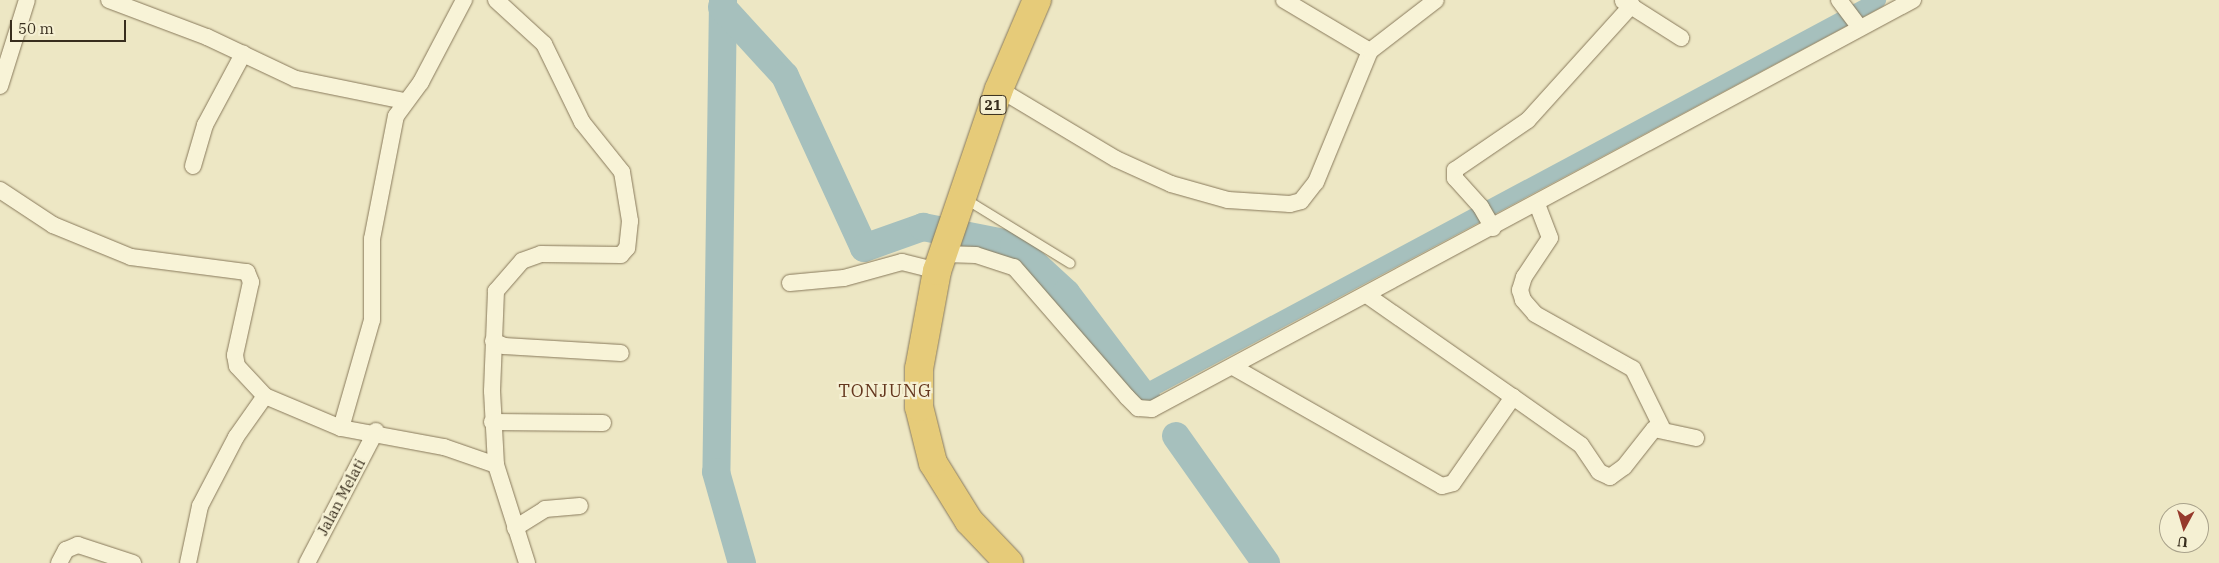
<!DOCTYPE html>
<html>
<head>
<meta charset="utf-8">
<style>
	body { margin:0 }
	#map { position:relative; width:2219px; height:563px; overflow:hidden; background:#ede7c4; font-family:"IBM Plex Serif",serif }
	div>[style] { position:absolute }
	.canal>* { height:16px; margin:-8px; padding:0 8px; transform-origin:8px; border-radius:8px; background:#a6c0bd }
	.river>* { height:28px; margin:-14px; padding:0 14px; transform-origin:14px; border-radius:14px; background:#a6c0bd }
	.roads { filter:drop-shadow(0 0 1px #88795b) drop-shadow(0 0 1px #88795b) }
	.service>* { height:9px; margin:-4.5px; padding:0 4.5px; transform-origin:4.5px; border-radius:4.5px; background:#f8f3d7 }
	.minor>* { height:16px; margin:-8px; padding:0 8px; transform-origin:8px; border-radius:8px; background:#f8f3d7 }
	.trunk>* { height:28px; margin:-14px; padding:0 14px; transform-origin:14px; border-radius:14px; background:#e6cb79 }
	span { translate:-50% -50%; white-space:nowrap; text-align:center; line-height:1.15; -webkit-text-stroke:4.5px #f5f0d3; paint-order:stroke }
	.shield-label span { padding:1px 4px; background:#f5f0d3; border:1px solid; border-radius:4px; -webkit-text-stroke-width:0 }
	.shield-label { font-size:14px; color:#382e1e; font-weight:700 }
	.street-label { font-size:15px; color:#382e1e }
	.quarter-label { font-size:18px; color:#64371e; letter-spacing:1px }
	.north { position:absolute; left:2159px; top:503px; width:50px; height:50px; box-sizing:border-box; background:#f5f0d3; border:1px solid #a9a28b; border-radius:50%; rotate:186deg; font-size:14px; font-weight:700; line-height:20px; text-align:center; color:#382e1e }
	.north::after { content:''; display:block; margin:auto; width:18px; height:22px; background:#963a2c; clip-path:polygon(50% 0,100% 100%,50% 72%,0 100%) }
	.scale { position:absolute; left:10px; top:20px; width:116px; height:22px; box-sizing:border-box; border:2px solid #382e1e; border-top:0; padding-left:6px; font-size:15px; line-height:18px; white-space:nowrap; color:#382e1e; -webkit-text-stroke:4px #f5f0d3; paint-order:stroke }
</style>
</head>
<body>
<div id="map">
	<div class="canal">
		<div style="left:1142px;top:394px;width:835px;rotate:-28.16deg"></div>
	</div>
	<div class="river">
		<div style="left:723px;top:0;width:472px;rotate:90.8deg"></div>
		<div style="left:716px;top:472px;width:95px;rotate:74.1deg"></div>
		<div style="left:722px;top:7px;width:93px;rotate:47.6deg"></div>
		<div style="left:785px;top:76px;width:189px;rotate:65.3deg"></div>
		<div style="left:864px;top:248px;width:63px;rotate:-19.6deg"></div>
		<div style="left:923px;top:227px;width:93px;rotate:11.2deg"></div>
		<div style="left:1014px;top:245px;width:71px;rotate:42.7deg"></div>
		<div style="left:1066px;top:293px;width:134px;rotate:52.9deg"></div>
		<div style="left:1176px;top:436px;width:156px;rotate:54.7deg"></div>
	</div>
	<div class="roads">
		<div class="service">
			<div style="left:964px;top:198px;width:124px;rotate:31.5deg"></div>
		</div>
		<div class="minor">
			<div style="left:109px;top:0;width:105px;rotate:20.7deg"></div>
			<div style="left:207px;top:37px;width:98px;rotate:25.3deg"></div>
			<div style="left:296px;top:79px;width:110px;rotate:11.5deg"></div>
			<div style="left:496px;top:0;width:65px;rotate:42.5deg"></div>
			<div style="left:544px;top:44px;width:87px;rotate:64deg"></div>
			<div style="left:582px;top:122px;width:64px;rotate:51.3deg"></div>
			<div style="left:622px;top:172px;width:50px;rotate:80.7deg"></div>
			<div style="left:630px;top:221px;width:27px;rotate:96deg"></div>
			<div style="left:627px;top:248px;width:9px;rotate:131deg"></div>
			<div style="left:621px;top:255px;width:80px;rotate:-179.3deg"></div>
			<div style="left:541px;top:254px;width:20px;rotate:160deg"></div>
			<div style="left:522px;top:261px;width:40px;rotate:131deg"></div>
			<div style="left:496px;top:291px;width:100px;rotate:92.3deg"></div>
			<div style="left:492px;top:391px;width:74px;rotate:86.9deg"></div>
			<div style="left:496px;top:465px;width:103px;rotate:72.4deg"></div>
			<div style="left:1284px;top:0;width:100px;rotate:30.7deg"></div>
			<div style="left:1839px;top:0;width:35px;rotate:53deg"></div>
			<div style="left:1623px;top:1px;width:69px;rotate:32.5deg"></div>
			<div style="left:0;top:86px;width:90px;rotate:-72.6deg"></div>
			<div style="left:999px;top:89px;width:136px;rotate:30.9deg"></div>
			<div style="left:1116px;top:159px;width:60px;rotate:24.4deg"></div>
			<div style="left:1171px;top:184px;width:59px;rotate:15.7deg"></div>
			<div style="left:1228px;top:200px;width:62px;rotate:3.7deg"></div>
			<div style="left:1290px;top:204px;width:11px;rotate:-15deg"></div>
			<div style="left:1301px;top:201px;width:24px;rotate:-52deg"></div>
			<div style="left:1316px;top:182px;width:142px;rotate:-67.6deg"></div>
			<div style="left:1370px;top:51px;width:83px;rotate:-37.7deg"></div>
			<div style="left:193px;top:166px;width:43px;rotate:-73.7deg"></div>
			<div style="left:205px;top:125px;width:81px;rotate:-61.8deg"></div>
			<div style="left:0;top:190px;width:64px;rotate:33.4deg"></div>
			<div style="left:53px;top:225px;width:84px;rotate:22.3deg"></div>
			<div style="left:131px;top:257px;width:117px;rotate:7.4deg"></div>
			<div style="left:247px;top:272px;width:11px;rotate:68deg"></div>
			<div style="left:251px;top:282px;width:75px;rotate:102.4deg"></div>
			<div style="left:235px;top:355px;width:11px;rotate:80deg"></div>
			<div style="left:237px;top:366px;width:41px;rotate:47deg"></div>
			<div style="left:265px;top:396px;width:82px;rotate:22.8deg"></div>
			<div style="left:341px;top:428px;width:105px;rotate:10.5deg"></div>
			<div style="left:444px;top:447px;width:55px;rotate:19.1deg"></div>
			<div style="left:1537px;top:204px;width:36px;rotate:69deg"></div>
			<div style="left:1550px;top:238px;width:47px;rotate:123.7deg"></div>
			<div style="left:1524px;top:277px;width:14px;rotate:107deg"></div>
			<div style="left:1520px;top:290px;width:10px;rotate:73deg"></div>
			<div style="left:1523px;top:300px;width:18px;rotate:49deg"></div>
			<div style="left:1535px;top:314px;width:112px;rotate:29.3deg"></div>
			<div style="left:1633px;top:369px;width:66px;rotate:63.8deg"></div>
			<div style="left:1493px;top:228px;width:24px;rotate:-120deg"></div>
			<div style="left:1481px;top:207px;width:39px;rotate:-132deg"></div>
			<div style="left:1455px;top:178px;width:8px;rotate:-90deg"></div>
			<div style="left:1455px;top:170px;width:88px;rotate:-34.4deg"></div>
			<div style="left:1528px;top:120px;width:155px;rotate:-47.9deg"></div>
			<div style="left:944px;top:254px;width:32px;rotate:2deg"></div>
			<div style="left:976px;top:255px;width:40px;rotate:18deg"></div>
			<div style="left:1014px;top:267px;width:172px;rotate:49deg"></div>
			<div style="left:1127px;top:397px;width:16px;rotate:45deg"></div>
			<div style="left:1138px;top:408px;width:14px;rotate:4deg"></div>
			<div style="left:1152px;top:409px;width:864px;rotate:-28.26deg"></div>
			<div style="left:790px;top:283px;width:54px;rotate:-5.3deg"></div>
			<div style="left:844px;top:278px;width:60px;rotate:-15.4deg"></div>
			<div style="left:902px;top:262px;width:36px;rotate:14deg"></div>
			<div style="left:1368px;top:296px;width:177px;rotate:34.9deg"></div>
			<div style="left:493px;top:341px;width:12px;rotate:24deg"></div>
			<div style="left:504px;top:346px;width:117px;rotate:3.4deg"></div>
			<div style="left:1235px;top:368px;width:238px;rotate:29.7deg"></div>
			<div style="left:1442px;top:486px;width:11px;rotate:-15deg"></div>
			<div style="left:1453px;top:483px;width:105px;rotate:-55.1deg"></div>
			<div style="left:1513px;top:397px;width:83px;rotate:35.2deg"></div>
			<div style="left:1581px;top:445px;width:32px;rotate:56deg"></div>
			<div style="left:1599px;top:472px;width:12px;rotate:24deg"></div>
			<div style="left:1610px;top:477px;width:17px;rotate:-36deg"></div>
			<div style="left:1624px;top:467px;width:48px;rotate:-51.7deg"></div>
			<div style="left:1654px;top:429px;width:43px;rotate:12.1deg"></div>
			<div style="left:492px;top:422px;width:111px;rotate:0.5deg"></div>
			<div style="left:341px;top:428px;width:112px;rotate:-74deg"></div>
			<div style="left:372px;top:320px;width:81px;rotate:-90deg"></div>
			<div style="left:372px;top:239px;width:125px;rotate:-79deg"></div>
			<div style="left:396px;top:116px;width:42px;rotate:-53.7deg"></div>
			<div style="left:421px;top:82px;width:93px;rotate:-62.3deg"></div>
			<div style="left:515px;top:528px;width:36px;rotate:-32deg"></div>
			<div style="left:545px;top:509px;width:35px;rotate:-5deg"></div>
			<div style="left:59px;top:563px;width:15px;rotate:-62deg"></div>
			<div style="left:66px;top:550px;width:13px;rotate:-23deg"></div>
			<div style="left:78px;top:545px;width:58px;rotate:18.1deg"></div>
			<div style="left:188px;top:563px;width:58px;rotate:-78.1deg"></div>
			<div style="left:200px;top:506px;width:78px;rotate:-62.4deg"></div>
			<div style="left:236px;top:437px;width:50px;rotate:-54.7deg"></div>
			<div style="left:307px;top:563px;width:149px;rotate:-62.4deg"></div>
		</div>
		<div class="trunk">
			<div style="left:1009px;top:563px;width:58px;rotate:-133.6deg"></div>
			<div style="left:969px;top:521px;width:68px;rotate:-121.8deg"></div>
			<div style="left:933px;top:463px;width:58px;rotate:-104deg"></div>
			<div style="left:919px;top:407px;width:38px;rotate:-90deg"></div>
			<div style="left:919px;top:369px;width:100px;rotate:-79.6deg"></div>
			<div style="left:937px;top:271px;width:192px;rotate:-71.2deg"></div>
			<div style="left:999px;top:89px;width:97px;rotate:-66.9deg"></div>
		</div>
	</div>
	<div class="shield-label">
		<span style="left:993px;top:105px">21</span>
	</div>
	<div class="street-label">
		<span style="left:341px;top:497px;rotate:-62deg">Jalan Melati</span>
	</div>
	<div class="quarter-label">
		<span style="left:885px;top:391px">TONJUNG</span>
	</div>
	<div class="north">U</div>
	<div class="scale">50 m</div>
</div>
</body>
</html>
